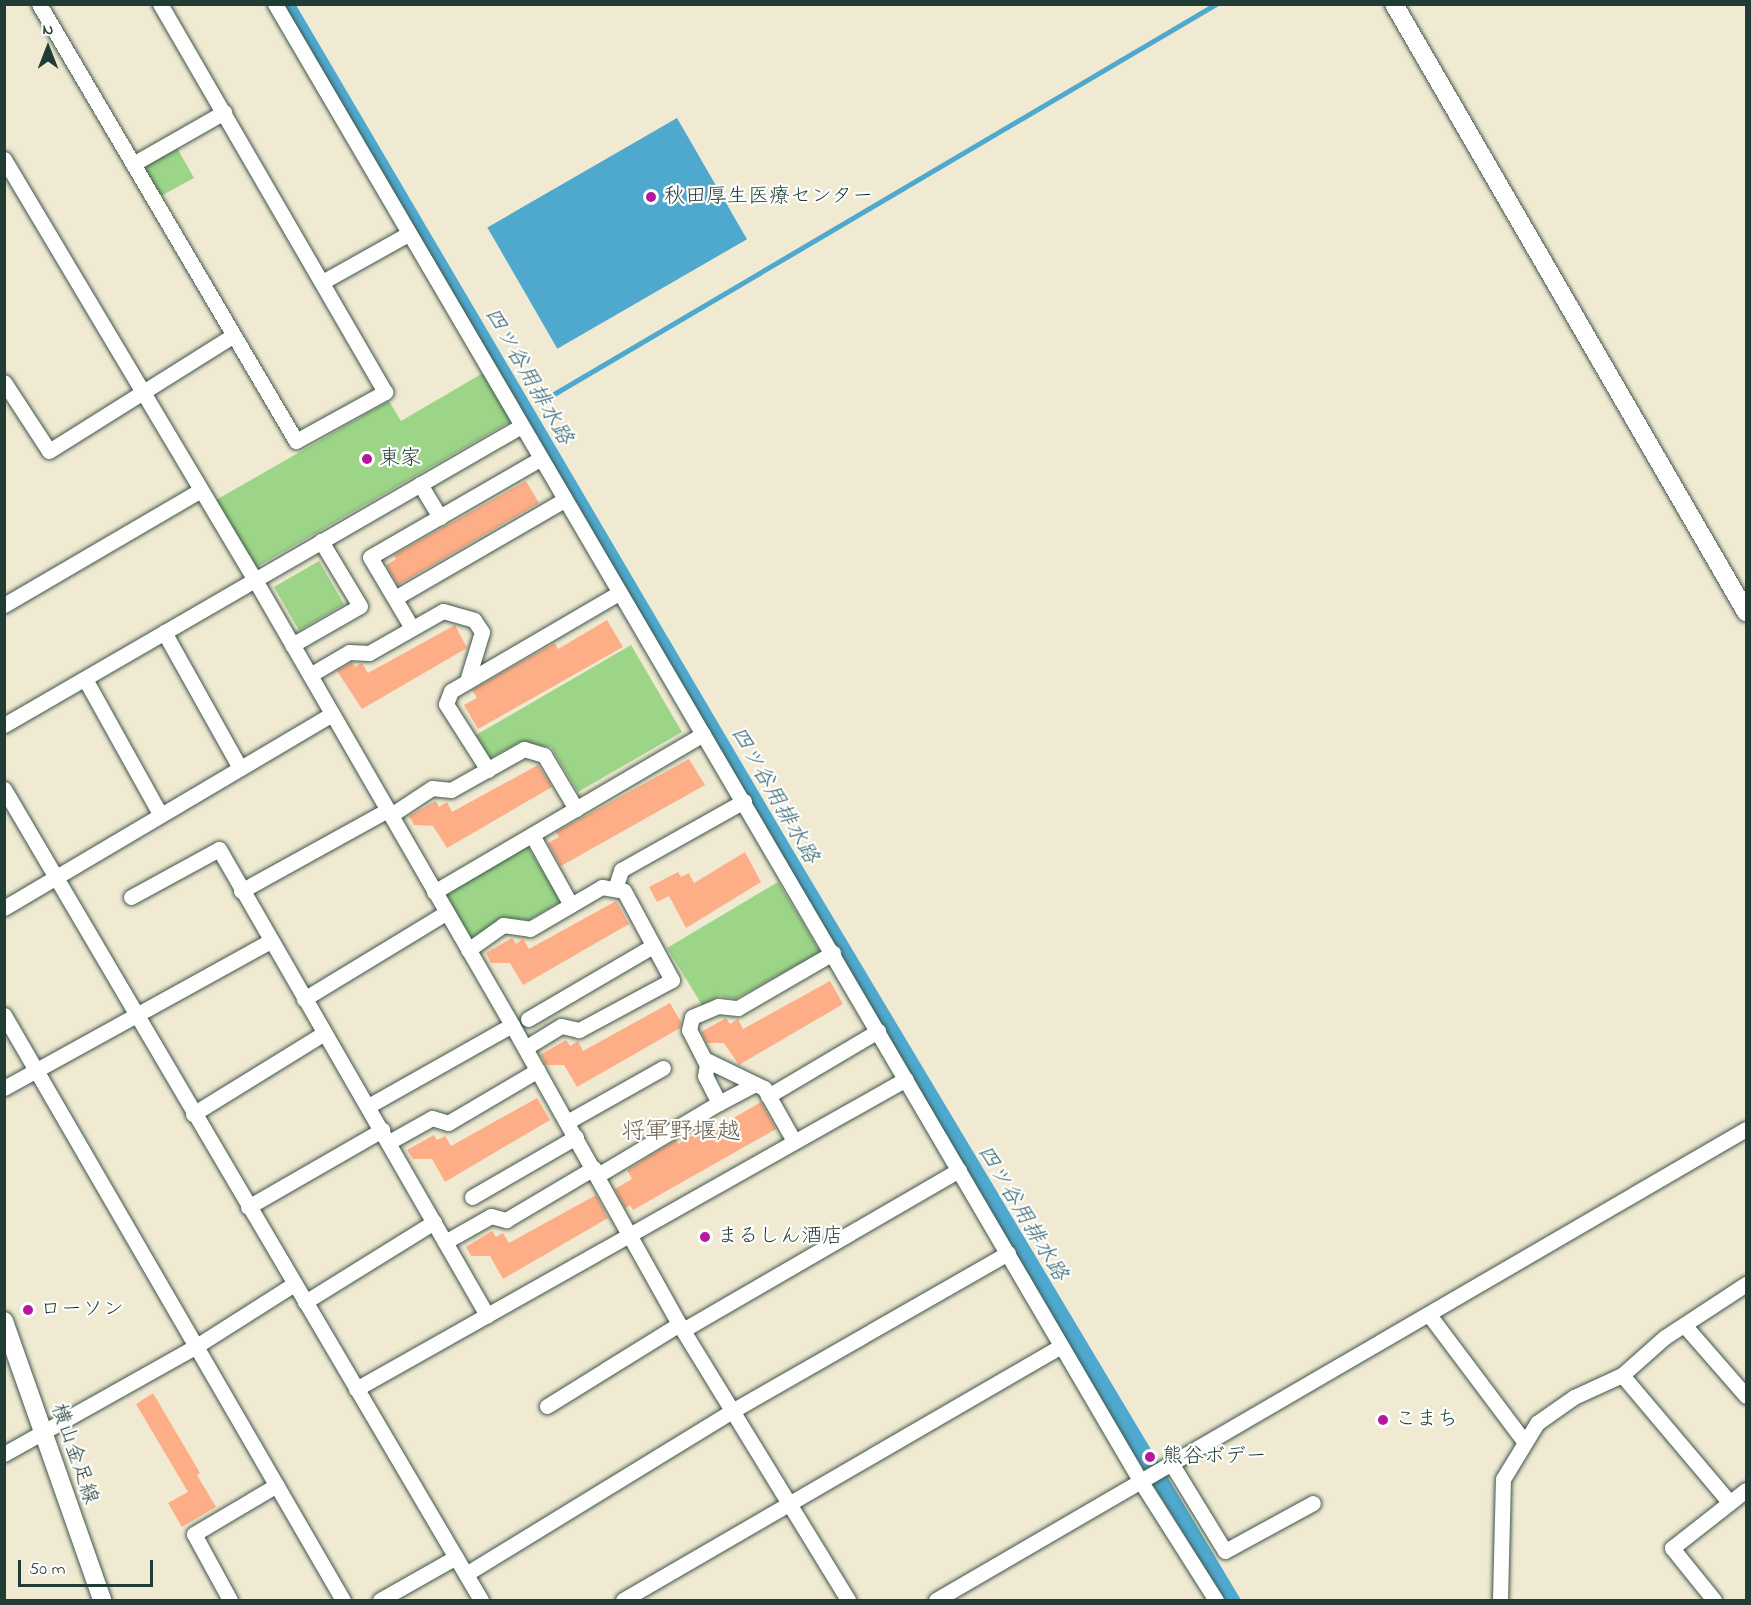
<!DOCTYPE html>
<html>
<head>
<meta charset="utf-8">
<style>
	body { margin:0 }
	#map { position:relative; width:1751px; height:1605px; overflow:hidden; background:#f1ead2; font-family:"Indie Flower","Klee One",sans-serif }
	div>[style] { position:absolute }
	.green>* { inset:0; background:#9dd588; transform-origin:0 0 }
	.water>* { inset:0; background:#4fa8cd; transform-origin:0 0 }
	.stream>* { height:5px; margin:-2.5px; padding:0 2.5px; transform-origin:2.5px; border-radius:2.5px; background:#4fa8cd }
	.building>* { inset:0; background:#feae87 }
	.roads { filter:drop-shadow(0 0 2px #3e574c) drop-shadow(0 0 2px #3e574c) }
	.minor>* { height:15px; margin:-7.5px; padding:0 7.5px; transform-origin:7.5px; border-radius:7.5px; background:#fff }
	.tertiary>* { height:18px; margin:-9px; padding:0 9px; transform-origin:9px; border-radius:9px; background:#fff }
	.dots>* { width:16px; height:16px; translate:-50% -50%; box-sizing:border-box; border:3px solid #fff; border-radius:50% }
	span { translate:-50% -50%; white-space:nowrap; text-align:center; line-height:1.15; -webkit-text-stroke:4.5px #fff; paint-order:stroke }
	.poi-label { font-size:21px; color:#1f3d34 }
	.left { translate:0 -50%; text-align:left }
	.street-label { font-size:21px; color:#1f3d34 }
	.water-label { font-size:22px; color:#30626a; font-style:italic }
	.quarter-label { font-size:24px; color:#6d6551 }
	.frame { position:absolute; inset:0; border:6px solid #1f3d34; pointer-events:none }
	.north { position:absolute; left:18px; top:18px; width:60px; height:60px; -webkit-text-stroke:4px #fff; paint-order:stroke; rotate:0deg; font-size:16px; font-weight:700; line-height:24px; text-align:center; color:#1f3d34 }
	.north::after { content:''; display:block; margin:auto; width:21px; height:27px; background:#1f3d34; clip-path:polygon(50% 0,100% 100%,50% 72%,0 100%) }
	.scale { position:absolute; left:18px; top:1560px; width:135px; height:27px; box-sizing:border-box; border:3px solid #1f3d34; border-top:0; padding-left:8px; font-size:18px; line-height:21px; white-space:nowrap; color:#1f3d34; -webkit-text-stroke:4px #fff; paint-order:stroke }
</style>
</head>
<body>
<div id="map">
	<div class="green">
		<div style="clip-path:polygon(176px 146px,194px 178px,159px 197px,146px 172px,148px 162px)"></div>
		<div style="clip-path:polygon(483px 373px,511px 421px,255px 568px,216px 500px,389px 401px,401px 421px)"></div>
		<div style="left:319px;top:561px;width:50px;height:52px;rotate:60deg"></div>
		<div style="clip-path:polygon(631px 645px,682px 732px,578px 792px,551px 747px,520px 742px,490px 758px,476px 735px)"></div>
		<div style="clip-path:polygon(527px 846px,561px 901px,529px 920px,504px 918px,471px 938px,446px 894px)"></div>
		<div style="clip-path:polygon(778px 882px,820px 952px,735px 999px,720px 996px,702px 1005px,667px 948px)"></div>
	</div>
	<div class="water">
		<div style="clip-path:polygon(284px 5px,296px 5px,791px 847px,1241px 1600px,1225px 1600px,1105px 1408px)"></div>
		<div style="left:677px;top:118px;width:140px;height:219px;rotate:60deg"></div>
	</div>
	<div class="stream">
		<div style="left:542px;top:401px;width:782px;rotate:-30.5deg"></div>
	</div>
	<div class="building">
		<div style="clip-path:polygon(526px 481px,539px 503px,398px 585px,386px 565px,396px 559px,394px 555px)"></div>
		<div style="clip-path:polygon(607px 620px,623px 647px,478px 729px,464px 705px,477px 698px,472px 690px,555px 643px,558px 649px)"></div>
		<div style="clip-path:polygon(455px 625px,467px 648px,362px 709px,337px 671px,352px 662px,355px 667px,362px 663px,368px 673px)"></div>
		<div style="clip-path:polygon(689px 759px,705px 785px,561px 866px,548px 843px,559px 837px,556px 832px)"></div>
		<div style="clip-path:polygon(538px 765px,552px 787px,447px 848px,433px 826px,414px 825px,409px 816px,436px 801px,439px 807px,447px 802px,452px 812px)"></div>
		<div style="clip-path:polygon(745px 852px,761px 882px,686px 928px,669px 896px,657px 902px,649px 887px,678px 872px,681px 877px,689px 873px,694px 883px)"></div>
		<div style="clip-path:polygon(616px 901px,629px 924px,523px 985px,510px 963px,491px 963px,486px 953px,512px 938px,516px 944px,523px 939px,529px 949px)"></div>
		<div style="clip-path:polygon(830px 981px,843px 1004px,739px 1065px,724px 1043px,707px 1043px,701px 1032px,726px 1018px,730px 1024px,738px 1019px,743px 1029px)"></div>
		<div style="clip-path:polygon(670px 1003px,681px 1022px,680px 1028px,577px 1087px,564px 1065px,546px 1065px,540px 1055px,566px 1040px,570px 1046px,578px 1041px,583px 1051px)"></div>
		<div style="clip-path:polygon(537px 1098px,550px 1120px,445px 1182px,432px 1159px,413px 1159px,407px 1150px,434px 1135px,437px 1140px,445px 1136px,451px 1146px)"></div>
		<div style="clip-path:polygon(761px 1102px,776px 1129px,633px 1210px,630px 1205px,625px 1208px,615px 1189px,632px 1179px,627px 1170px,676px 1140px,678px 1144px,710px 1125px,713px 1130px)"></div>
		<div style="clip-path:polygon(596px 1195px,608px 1218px,503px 1279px,490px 1256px,471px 1256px,466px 1247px,492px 1231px,496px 1237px,503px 1233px,509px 1243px)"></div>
		<div style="clip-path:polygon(153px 1393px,200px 1473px,197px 1475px,216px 1507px,182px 1527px,168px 1503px,188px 1492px,136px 1404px)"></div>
	</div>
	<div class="roads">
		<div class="minor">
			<div style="left:39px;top:4px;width:507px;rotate:59.54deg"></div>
			<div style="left:296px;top:441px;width:102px;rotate:-28.8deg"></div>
			<div style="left:385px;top:392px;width:449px;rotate:-120.1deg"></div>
			<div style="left:275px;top:4px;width:1713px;rotate:59.63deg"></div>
			<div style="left:1141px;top:1482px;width:140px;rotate:57.6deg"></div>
			<div style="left:4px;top:159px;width:490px;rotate:59.2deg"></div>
			<div style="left:255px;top:580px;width:514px;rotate:59.99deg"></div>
			<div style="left:512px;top:1025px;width:165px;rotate:150.6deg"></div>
			<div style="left:133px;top:164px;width:105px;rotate:-29.7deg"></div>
			<div style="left:324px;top:281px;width:96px;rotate:-29.2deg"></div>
			<div style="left:4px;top:382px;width:82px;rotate:56.9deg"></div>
			<div style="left:49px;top:451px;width:218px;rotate:-32.1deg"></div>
			<div style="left:420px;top:484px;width:39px;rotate:59deg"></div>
			<div style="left:395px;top:598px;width:195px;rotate:-30.1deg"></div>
			<div style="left:4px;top:605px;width:228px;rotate:-30.3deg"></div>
			<div style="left:412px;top:628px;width:82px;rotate:-120.6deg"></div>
			<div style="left:370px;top:557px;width:196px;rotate:-30deg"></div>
			<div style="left:164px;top:632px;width:156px;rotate:60.8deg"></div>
			<div style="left:292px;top:645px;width:78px;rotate:-29.8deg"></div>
			<div style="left:360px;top:606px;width:76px;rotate:-121deg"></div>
			<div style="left:310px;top:675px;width:45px;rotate:-30.5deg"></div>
			<div style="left:349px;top:652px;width:20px;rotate:3deg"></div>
			<div style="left:369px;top:653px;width:85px;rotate:-29.6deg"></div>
			<div style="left:443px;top:611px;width:32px;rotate:16deg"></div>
			<div style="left:474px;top:620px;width:14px;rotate:56deg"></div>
			<div style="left:482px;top:632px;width:51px;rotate:107deg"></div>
			<div style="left:85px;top:679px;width:154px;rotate:60.9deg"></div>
			<div style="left:4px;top:725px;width:597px;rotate:-30.04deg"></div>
			<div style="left:488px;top:770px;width:78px;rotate:-122.5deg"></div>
			<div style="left:446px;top:704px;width:14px;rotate:-69deg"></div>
			<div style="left:451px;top:691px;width:194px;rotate:-30.3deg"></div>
			<div style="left:4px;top:789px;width:941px;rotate:59.54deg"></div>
			<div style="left:391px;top:815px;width:49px;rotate:-33.4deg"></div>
			<div style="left:432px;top:788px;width:19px;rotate:6deg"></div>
			<div style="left:451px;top:790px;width:84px;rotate:-29.3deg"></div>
			<div style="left:524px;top:749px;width:21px;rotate:17deg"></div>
			<div style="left:544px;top:755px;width:63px;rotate:59.3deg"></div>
			<div style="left:532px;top:835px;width:80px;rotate:60.9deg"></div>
			<div style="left:615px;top:889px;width:20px;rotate:-72deg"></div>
			<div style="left:621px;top:870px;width:141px;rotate:-29.3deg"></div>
			<div style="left:241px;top:891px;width:168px;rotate:-28.9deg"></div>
			<div style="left:434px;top:892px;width:312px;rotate:-30.4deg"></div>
			<div style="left:131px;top:897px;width:100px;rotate:-28.6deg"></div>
			<div style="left:219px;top:849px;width:538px;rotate:60.1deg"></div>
			<div style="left:4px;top:908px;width:381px;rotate:-30.6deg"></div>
			<div style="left:468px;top:950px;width:43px;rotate:-35.5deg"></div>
			<div style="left:503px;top:925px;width:27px;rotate:8deg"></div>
			<div style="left:530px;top:929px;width:83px;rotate:-30.3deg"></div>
			<div style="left:602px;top:887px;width:22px;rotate:10deg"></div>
			<div style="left:624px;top:891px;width:101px;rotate:61.7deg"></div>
			<div style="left:672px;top:980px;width:106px;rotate:151.7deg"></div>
			<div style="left:579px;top:1030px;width:18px;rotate:-167deg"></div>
			<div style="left:561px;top:1026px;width:42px;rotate:148.6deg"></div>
			<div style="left:304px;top:999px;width:167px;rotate:-31.3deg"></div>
			<div style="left:4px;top:1015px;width:676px;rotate:59.91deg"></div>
			<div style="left:528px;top:1019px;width:145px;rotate:-30.3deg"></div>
			<div style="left:512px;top:1025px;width:342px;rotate:60.8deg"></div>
			<div style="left:679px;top:1324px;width:324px;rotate:58.5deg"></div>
			<div style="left:704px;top:1059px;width:67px;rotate:25.8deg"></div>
			<div style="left:764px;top:1088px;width:61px;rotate:60.5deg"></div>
			<div style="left:4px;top:1088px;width:304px;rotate:-28.9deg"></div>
			<div style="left:768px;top:1096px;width:128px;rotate:-30.6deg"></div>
			<div style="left:719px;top:1103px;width:41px;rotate:-27.8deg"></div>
			<div style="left:193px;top:1114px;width:154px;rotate:-31.7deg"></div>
			<div style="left:567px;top:1122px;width:110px;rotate:-29.4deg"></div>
			<div style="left:389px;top:1142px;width:49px;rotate:-29.2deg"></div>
			<div style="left:432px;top:1118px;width:17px;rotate:17deg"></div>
			<div style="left:448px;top:1123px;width:104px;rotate:-30.5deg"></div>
			<div style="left:598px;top:1175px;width:141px;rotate:-30.8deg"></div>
			<div style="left:719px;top:1103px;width:30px;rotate:-117deg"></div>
			<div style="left:705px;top:1076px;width:11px;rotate:-80deg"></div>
			<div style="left:707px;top:1065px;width:39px;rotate:-117deg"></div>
			<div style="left:689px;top:1030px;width:13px;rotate:-77deg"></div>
			<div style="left:692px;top:1017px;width:28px;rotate:-23deg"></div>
			<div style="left:718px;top:1006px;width:20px;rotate:6deg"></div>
			<div style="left:738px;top:1008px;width:110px;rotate:-30.1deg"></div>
			<div style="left:472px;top:1197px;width:120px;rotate:-30deg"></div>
			<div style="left:248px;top:1207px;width:155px;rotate:-29.9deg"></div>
			<div style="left:445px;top:1242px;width:53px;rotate:-29.5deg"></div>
			<div style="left:491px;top:1216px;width:16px;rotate:15deg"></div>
			<div style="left:506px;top:1220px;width:102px;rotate:-30.6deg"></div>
			<div style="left:305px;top:1302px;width:152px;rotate:-31.8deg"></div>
			<div style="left:1430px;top:1316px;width:156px;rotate:53.1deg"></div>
			<div style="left:1685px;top:1326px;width:93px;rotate:48.9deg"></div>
			<div style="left:683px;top:1330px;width:319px;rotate:-30.1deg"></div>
			<div style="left:1622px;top:1375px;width:167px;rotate:49.8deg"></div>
			<div style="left:356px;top:1389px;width:631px;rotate:-29.41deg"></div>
			<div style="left:547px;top:1406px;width:155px;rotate:-31.8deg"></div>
			<div style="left:4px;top:1454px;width:223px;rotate:-29.3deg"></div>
			<div style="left:198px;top:1345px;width:114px;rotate:-32.4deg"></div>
			<div style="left:1171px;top:1463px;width:103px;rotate:58.5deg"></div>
			<div style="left:1225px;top:1551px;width:100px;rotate:-28.6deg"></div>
			<div style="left:466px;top:1574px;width:312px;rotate:-31.5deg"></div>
			<div style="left:732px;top:1411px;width:318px;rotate:-29.8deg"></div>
			<div style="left:230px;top:1600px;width:75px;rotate:-118.6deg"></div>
			<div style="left:194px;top:1534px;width:96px;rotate:-30.6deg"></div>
			<div style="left:380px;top:1600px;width:87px;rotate:-29.5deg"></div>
			<div style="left:623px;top:1600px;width:506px;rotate:-30.11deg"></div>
			<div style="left:936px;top:1600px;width:937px;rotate:-30.18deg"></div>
			<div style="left:1500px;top:1600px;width:121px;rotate:-88.6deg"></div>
			<div style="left:1503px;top:1479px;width:66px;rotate:-58.7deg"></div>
			<div style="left:1537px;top:1423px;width:45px;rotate:-35.1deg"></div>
			<div style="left:1574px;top:1397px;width:53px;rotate:-24.6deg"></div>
			<div style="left:1622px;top:1375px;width:57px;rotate:-41.5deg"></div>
			<div style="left:1665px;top:1337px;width:97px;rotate:-33.2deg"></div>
			<div style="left:1714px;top:1600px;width:67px;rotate:-128.9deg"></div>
			<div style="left:1672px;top:1548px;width:94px;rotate:-38.1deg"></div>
		</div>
		<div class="tertiary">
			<div style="left:1394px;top:4px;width:703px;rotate:59.93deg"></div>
			<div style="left:4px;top:1321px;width:296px;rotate:70.6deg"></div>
		</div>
	</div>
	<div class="dots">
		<div style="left:651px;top:197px;background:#b5179e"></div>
		<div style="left:367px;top:459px;background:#b5179e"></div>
		<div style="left:705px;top:1237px;background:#b5179e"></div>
		<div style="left:28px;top:1310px;background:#b5179e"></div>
		<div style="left:1383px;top:1420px;background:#b5179e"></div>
		<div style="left:1150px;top:1457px;background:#b5179e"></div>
	</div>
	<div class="poi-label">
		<span class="left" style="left:664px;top:197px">秋田厚生医療センター</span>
		<span class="left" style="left:379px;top:459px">東家</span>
		<span class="left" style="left:717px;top:1237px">まるしん酒店</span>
		<span class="left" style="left:40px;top:1310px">ローソン</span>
		<span class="left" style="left:1395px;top:1420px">こまち</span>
		<span class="left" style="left:1162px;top:1457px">熊谷ボデー</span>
	</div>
	<div class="street-label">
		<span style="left:74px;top:1454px;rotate:71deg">横山金足線</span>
	</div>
	<div class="water-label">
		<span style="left:527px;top:377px;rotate:60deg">四ツ谷用排水路</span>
		<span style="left:773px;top:796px;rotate:60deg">四ツ谷用排水路</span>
		<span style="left:1021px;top:1214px;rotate:59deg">四ツ谷用排水路</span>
	</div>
	<div class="quarter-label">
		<span style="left:681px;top:1133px">将軍野堰越</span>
	</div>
	<div class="frame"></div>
	<div class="north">N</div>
	<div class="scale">50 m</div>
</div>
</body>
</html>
